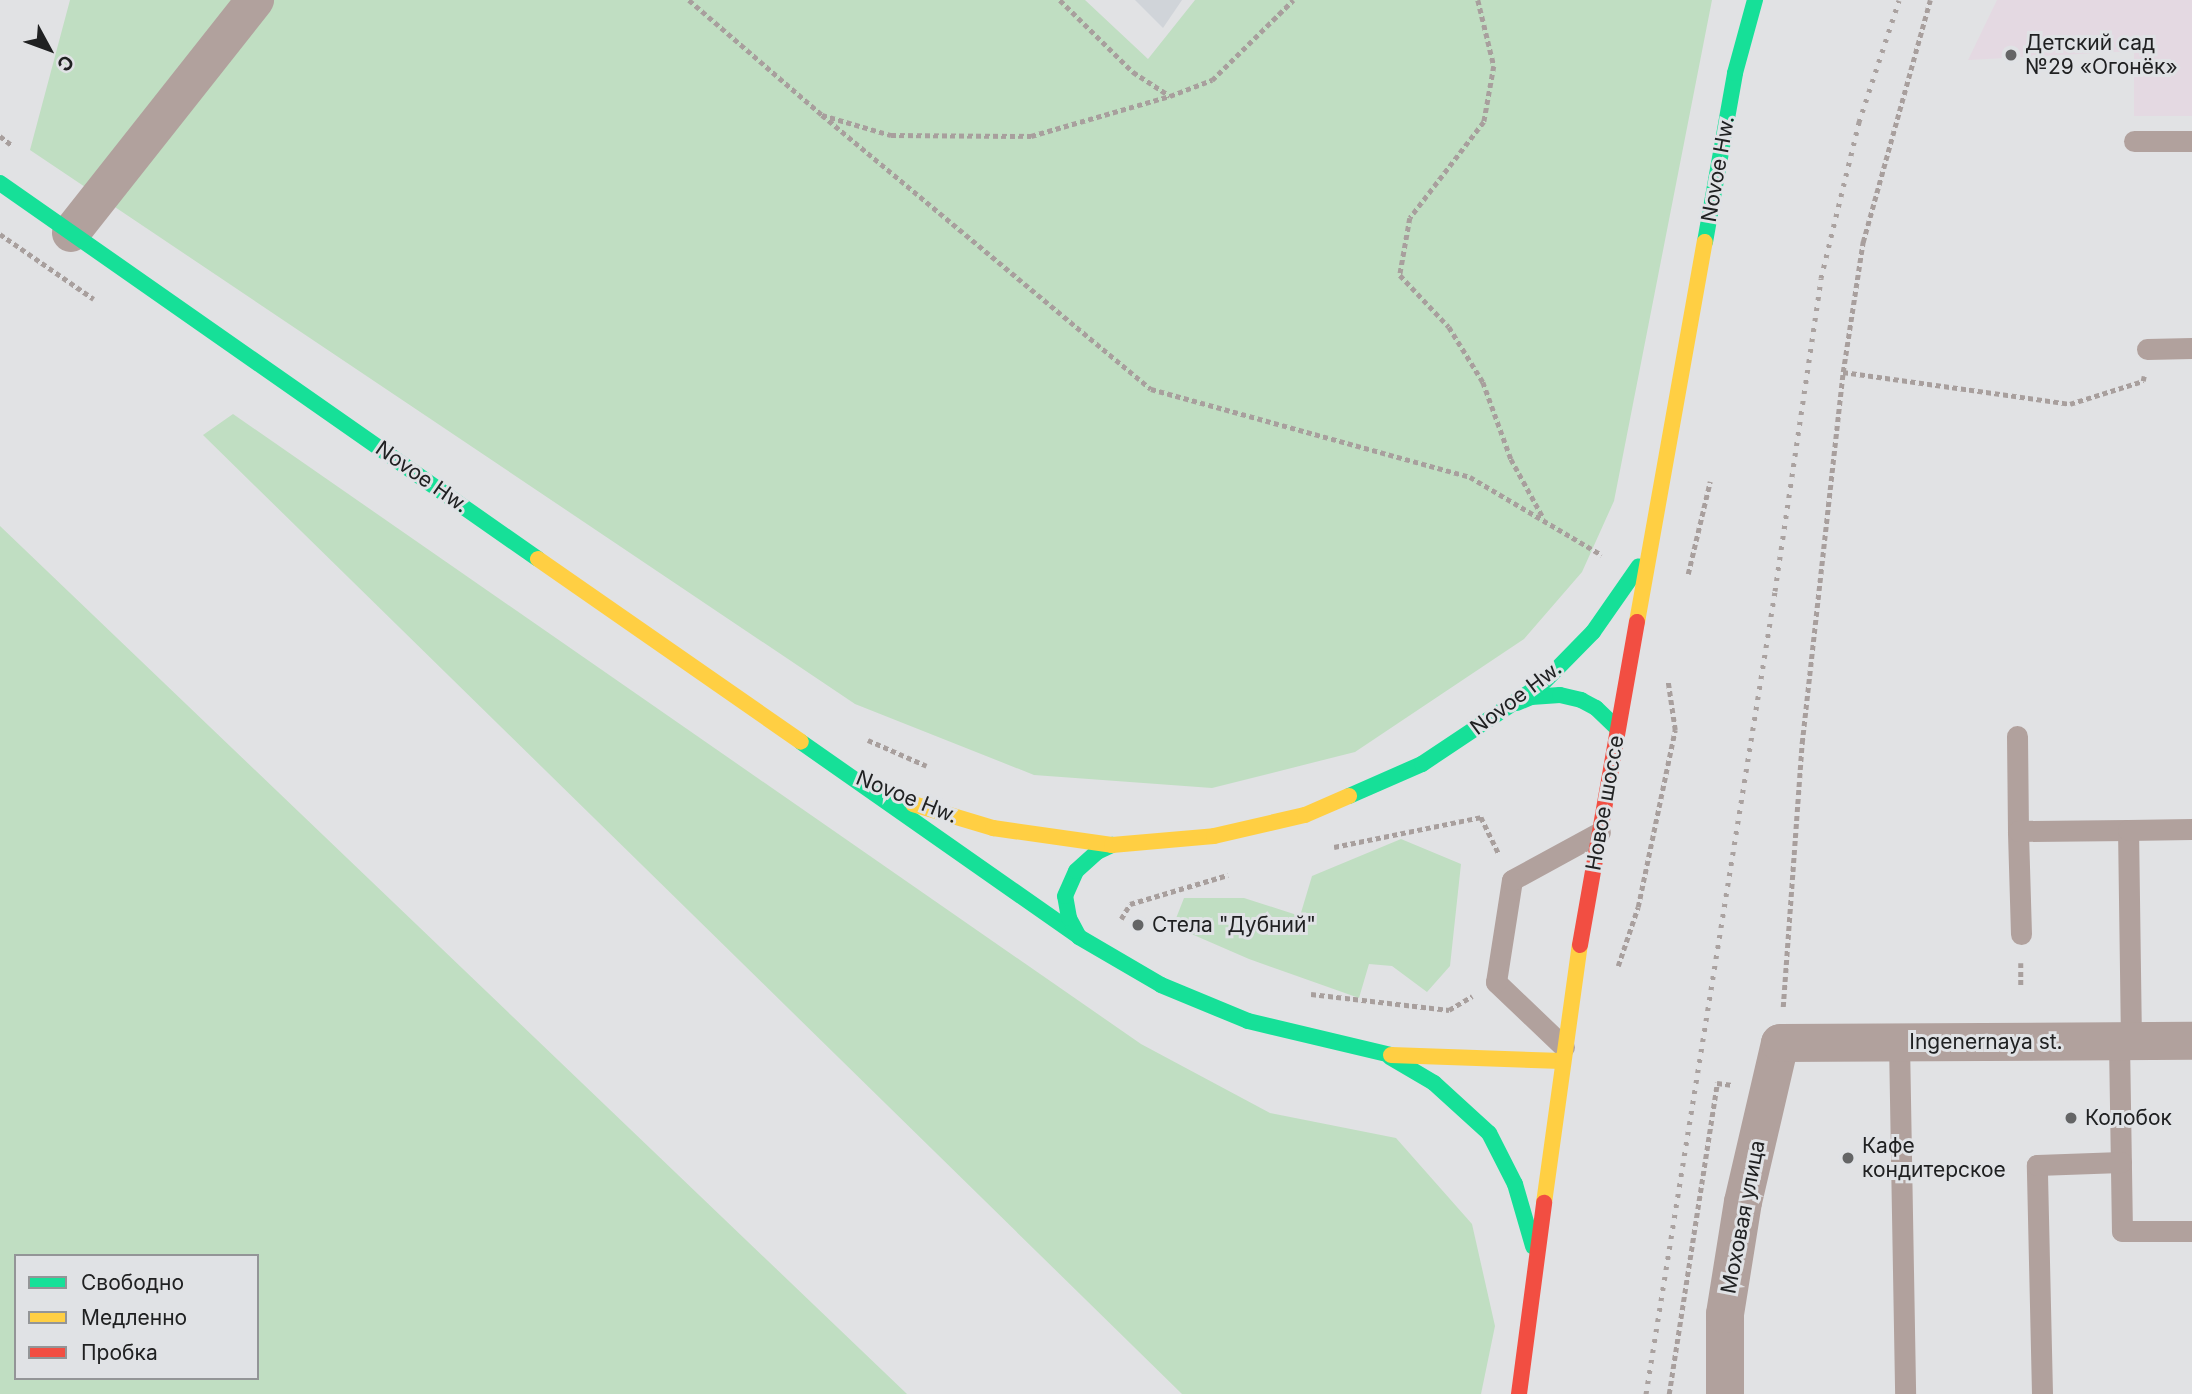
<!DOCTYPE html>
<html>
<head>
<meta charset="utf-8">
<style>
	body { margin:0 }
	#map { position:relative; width:2192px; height:1394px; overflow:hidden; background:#e1e2e4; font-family:Inter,sans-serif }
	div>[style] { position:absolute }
	.built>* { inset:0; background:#d0d4d9 }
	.education>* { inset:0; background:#e4d9e2 }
	.green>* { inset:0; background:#c0dec2 }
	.path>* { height:4.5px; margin-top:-2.25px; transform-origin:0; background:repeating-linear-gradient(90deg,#a89f9d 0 5px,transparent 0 8.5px) }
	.lane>* { height:21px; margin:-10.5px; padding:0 10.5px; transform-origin:10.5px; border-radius:10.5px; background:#b1a19d }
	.street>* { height:38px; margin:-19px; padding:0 19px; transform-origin:19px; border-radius:19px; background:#b1a19d }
	.fast>* { height:16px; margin:-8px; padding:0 8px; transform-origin:8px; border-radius:8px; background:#16e098 }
	.slow>* { height:16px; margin:-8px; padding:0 8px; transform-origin:8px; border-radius:8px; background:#ffcf43 }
	.jam>* { height:16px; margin:-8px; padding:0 8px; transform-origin:8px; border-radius:8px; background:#f24e42 }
	.rail>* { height:5px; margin-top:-2.5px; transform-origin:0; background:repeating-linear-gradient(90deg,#aaa2a0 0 3.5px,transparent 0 10.5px) }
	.dots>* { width:19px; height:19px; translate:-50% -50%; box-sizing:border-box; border:4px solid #e0e2e5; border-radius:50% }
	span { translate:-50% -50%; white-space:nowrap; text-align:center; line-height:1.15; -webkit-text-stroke:6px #e0e2e5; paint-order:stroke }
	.poi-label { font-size:21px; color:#202122 }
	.left { translate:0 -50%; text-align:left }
	.street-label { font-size:21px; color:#202122 }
	.legend { position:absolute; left:14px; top:1254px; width:245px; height:126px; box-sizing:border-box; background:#e0e2e5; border:2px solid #939597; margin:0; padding:9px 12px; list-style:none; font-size:21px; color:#202122 }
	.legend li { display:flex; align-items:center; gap:14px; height:35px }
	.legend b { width:35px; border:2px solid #939597 }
	.north { position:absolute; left:14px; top:14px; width:70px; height:70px; -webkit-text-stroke:5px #e0e2e5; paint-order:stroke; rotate:131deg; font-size:19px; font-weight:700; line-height:28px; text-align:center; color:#202122 }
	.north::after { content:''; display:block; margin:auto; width:24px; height:32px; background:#202122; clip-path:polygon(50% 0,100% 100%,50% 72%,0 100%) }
</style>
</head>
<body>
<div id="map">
	<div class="built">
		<div style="clip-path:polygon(1135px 0,1182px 0,1163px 28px)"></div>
	</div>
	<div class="education">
		<div style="clip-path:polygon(1997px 0,2192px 0,2192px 116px,2134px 116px,2134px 51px,1968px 60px)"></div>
	</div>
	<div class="green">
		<div style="clip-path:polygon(70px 0,1085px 0,1148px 59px,1195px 0,1712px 0,1614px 501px,1582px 572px,1524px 639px,1355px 752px,1212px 788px,1034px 775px,855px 704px,30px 150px)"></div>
		<div style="clip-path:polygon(233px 414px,1141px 1044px,1270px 1113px,1396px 1138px,1472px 1224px,1495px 1326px,1481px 1394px,1182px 1394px,203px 435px)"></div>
		<div style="clip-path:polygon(evenodd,0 526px,907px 1394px,0 1394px,0 526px,16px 1256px,257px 1256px,257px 1378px,16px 1378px,16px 1256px)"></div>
		<div style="clip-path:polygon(1401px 839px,1461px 864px,1450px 966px,1427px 992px,1392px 966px,1369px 964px,1359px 998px,1249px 959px,1173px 926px,1184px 898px,1244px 898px,1300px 916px,1312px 876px)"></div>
	</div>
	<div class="path">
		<div style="left:689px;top:0;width:176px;rotate:40.8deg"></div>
		<div style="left:822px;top:115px;width:72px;rotate:16.2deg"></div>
		<div style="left:891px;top:135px;width:140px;rotate:0.4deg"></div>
		<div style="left:1031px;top:136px;width:145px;rotate:-16.1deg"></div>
		<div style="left:1060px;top:0;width:103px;rotate:44.6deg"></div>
		<div style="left:1133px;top:72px;width:44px;rotate:33deg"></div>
		<div style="left:1170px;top:96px;width:45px;rotate:-20.9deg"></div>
		<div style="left:1212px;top:80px;width:114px;rotate:-44.6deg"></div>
		<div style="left:1478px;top:0;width:68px;rotate:76.4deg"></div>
		<div style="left:1494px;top:66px;width:57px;rotate:100.1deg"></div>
		<div style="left:1484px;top:122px;width:121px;rotate:127.6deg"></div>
		<div style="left:1410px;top:218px;width:58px;rotate:100deg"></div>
		<div style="left:1400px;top:275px;width:71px;rotate:46.7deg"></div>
		<div style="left:1449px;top:327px;width:65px;rotate:58.3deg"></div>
		<div style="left:1483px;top:382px;width:82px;rotate:70deg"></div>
		<div style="left:1511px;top:459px;width:68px;rotate:61.2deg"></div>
		<div style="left:822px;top:115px;width:428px;rotate:39.8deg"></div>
		<div style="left:1151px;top:389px;width:331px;rotate:15.4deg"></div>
		<div style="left:1470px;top:477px;width:153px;rotate:30.6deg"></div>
		<div style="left:0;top:136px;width:16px;rotate:38deg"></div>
		<div style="left:0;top:234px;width:114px;rotate:34.7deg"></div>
		<div style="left:1843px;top:372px;width:229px;rotate:8deg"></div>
		<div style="left:2070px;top:404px;width:77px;rotate:-17.5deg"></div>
		<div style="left:2143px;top:381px;width:5px;rotate:-79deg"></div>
		<div style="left:1688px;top:574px;width:95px;rotate:-76.6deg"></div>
		<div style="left:868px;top:740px;width:64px;rotate:23.8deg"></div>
		<div style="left:1334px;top:847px;width:150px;rotate:-11.5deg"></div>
		<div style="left:1481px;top:817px;width:41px;rotate:64.1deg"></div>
		<div style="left:1121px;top:919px;width:17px;rotate:-59deg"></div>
		<div style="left:1130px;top:904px;width:102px;rotate:-16.5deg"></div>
		<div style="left:2021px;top:963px;width:23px;rotate:90deg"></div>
		<div style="left:1618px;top:966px;width:62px;rotate:-71.3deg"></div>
		<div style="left:1638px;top:907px;width:181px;rotate:-78.2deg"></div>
		<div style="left:1675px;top:730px;width:49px;rotate:-98.3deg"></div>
		<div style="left:1311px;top:994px;width:139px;rotate:6.6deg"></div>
		<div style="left:1449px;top:1010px;width:27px;rotate:-31deg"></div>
		<div style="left:1783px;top:1007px;width:265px;rotate:-85.9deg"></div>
		<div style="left:1802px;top:743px;width:373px;rotate:-83.7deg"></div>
		<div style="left:1843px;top:372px;width:132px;rotate:-81.3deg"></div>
		<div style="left:1863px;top:242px;width:251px;rotate:-74.5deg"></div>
		<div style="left:1669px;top:1394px;width:315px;rotate:-81.2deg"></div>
		<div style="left:1717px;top:1083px;width:16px;rotate:7deg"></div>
	</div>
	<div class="lane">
		<div style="left:2134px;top:141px;width:58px"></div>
		<div style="left:2147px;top:349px;width:45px;rotate:-1.3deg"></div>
		<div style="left:2017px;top:736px;width:95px;rotate:89.4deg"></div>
		<div style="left:2021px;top:934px;width:103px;rotate:-91.7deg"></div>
		<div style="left:2018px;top:831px;width:110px;rotate:-0.5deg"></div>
		<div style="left:1899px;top:1042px;width:352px;rotate:89deg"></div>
		<div style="left:2119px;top:1042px;width:189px;rotate:89.1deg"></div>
		<div style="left:2122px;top:1231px;width:70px"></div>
		<div style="left:2131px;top:1042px;width:212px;rotate:-90.8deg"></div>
		<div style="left:2128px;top:830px;width:64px;rotate:-0.9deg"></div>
		<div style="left:1564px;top:1047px;width:94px;rotate:-136.3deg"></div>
		<div style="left:1496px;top:982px;width:103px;rotate:-81.1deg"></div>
		<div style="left:1512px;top:880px;width:100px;rotate:-28.6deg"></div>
		<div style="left:2042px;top:1394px;width:229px;rotate:-91.3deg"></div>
		<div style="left:2037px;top:1165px;width:84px;rotate:-2deg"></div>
	</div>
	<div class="street">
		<div style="left:71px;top:233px;width:297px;rotate:-51.7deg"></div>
		<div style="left:1725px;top:1394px;width:80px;rotate:-90deg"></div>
		<div style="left:1725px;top:1314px;width:113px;rotate:-80.9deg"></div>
		<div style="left:1743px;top:1202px;width:163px;rotate:-76.9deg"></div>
		<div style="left:1780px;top:1043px;width:412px;rotate:-0.3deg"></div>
	</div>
	<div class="fast">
		<div style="left:0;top:183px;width:656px;rotate:34.95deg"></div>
		<div style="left:1705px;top:242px;width:172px;rotate:-79.9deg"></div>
		<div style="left:1735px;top:73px;width:76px;rotate:-74.7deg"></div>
		<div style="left:1517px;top:703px;width:15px;rotate:-23deg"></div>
		<div style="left:1531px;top:697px;width:29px;rotate:-4deg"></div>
		<div style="left:1560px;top:695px;width:22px;rotate:13deg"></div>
		<div style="left:1581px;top:700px;width:17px;rotate:28deg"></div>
		<div style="left:1596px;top:708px;width:30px;rotate:44deg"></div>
		<div style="left:801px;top:742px;width:340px;rotate:35deg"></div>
		<div style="left:1079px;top:937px;width:95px;rotate:30.3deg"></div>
		<div style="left:1161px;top:985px;width:94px;rotate:22.5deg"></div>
		<div style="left:1248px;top:1021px;width:147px;rotate:13.4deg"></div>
		<div style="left:1349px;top:796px;width:80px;rotate:-23.7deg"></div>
		<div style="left:1422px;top:764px;width:144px;rotate:-33.7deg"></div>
		<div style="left:1542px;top:684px;width:73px;rotate:-45.6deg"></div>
		<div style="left:1593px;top:632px;width:80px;rotate:-55.1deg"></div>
		<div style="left:1079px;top:937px;width:21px;rotate:-118deg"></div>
		<div style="left:1069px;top:918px;width:22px;rotate:-100deg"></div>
		<div style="left:1065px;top:896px;width:27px;rotate:-66deg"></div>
		<div style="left:1076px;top:871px;width:28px;rotate:-42deg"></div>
		<div style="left:1097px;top:852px;width:17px;rotate:-25deg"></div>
		<div style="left:1390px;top:1057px;width:51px;rotate:30.6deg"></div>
		<div style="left:1434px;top:1083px;width:74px;rotate:42.3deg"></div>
		<div style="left:1489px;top:1133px;width:57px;rotate:63deg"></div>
		<div style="left:1515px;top:1184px;width:65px;rotate:73.8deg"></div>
	</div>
	<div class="slow">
		<div style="left:538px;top:559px;width:320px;rotate:34.8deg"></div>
		<div style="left:1637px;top:622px;width:386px;rotate:-79.9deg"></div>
		<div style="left:913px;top:804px;width:84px;rotate:16.7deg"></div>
		<div style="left:993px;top:828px;width:120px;rotate:8.1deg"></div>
		<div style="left:1112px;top:845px;width:102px;rotate:-5deg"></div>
		<div style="left:1214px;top:836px;width:93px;rotate:-13deg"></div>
		<div style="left:1305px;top:815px;width:48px;rotate:-23.4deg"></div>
		<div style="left:1391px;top:1055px;width:171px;rotate:2deg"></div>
		<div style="left:1544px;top:1203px;width:260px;rotate:-82.1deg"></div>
	</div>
	<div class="jam">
		<div style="left:1580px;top:945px;width:328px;rotate:-80deg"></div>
		<div style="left:1519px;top:1394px;width:193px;rotate:-82.5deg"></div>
	</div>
	<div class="rail">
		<div style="left:1646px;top:1394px;width:813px;rotate:-80.87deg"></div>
		<div style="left:1775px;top:591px;width:316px;rotate:-81.6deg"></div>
		<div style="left:1821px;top:278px;width:161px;rotate:-76.3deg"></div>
		<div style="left:1859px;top:122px;width:128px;rotate:-71.8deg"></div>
	</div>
	<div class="dots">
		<div style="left:2011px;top:55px;background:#646566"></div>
		<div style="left:1138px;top:925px;background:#646566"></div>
		<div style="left:2071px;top:1118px;background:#646566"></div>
		<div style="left:1848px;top:1158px;background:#646566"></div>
	</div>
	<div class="poi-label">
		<span class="left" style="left:2025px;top:55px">Детский сад<br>№29 «Огонёк»</span>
		<span class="left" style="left:1152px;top:925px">Стела "Дубний"</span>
		<span class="left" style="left:2085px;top:1118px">Колобок</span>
		<span class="left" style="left:1862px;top:1158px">Кафе<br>кондитерское</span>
	</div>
	<div class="street-label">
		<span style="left:1718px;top:169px;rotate:-80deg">Novoe Hw.</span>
		<span style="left:422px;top:477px;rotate:35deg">Novoe Hw.</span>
		<span style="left:1516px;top:698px;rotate:-37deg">Novoe Hw.</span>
		<span style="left:907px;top:797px;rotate:22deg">Novoe Hw.</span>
		<span style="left:1605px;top:803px;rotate:-80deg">Новое шоссе</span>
		<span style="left:1986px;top:1042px">Ingenernaya st.</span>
		<span style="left:1743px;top:1217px;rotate:-79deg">Моховая улица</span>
	</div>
	<ul class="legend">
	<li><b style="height:9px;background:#16e098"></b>Свободно</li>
	<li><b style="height:9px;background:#ffcf43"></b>Медленно</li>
	<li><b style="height:9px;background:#f24e42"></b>Пробка</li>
	</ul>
	<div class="north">С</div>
</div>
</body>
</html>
